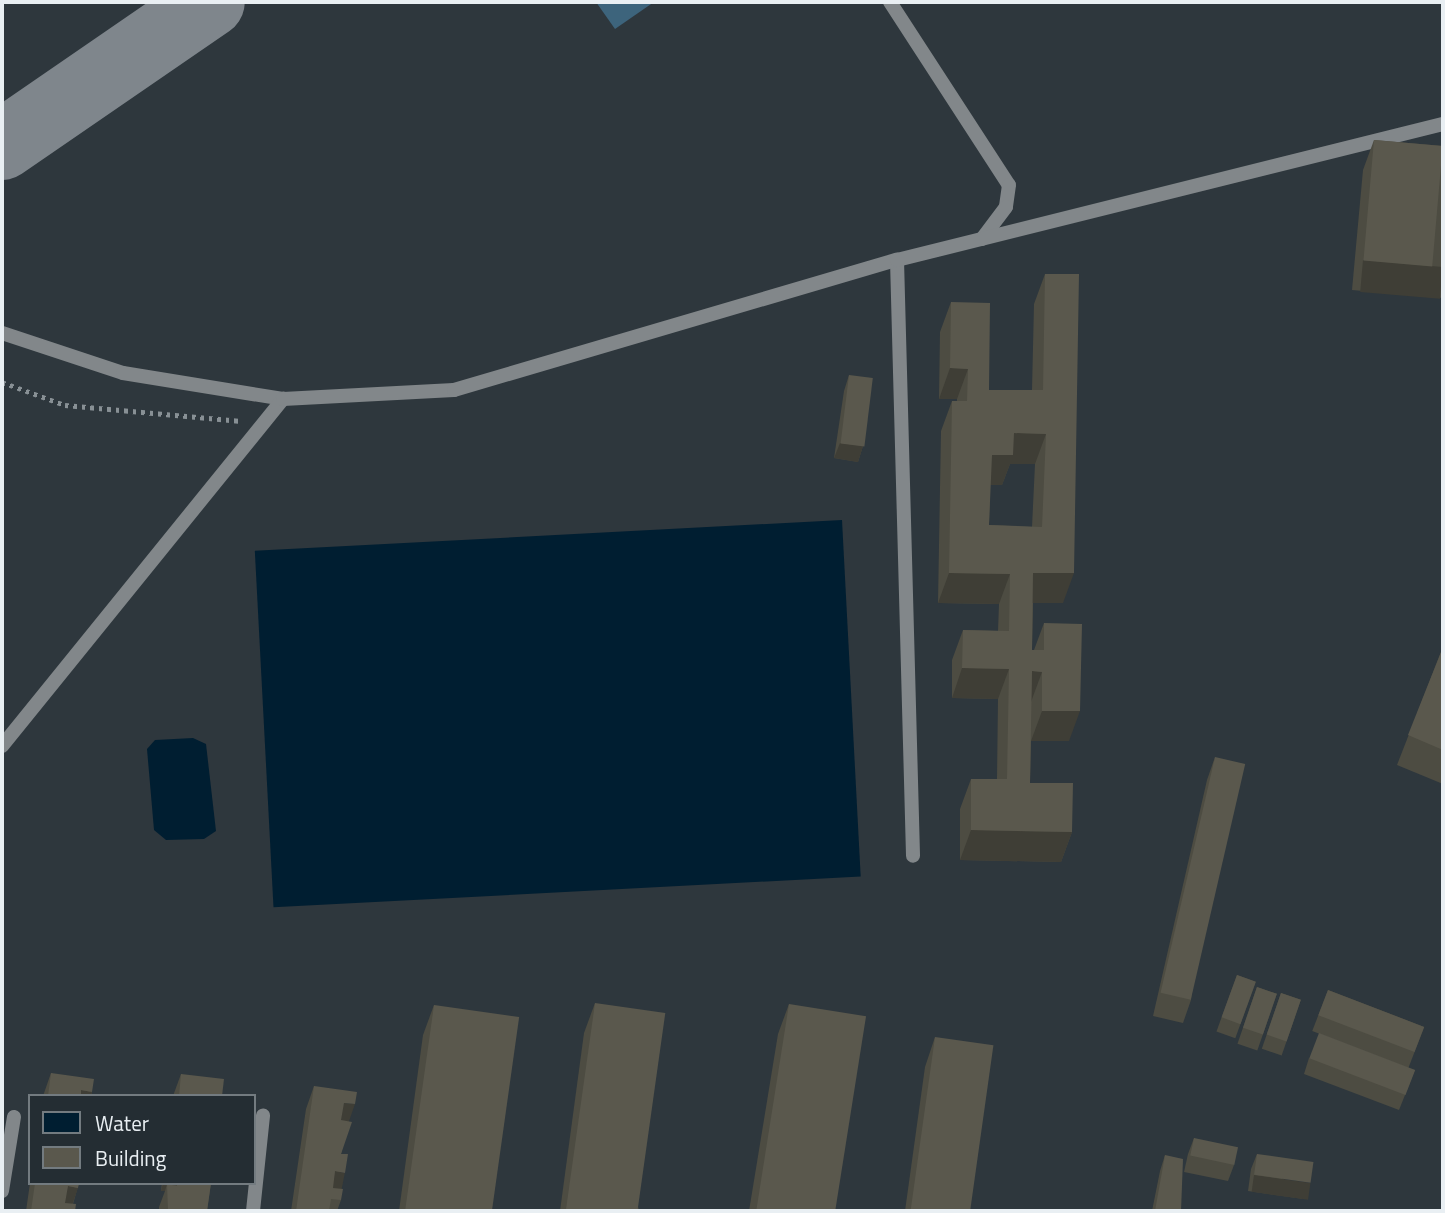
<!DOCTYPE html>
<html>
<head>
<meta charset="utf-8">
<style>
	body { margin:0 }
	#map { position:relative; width:1445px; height:1213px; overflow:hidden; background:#2e373d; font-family:"Titillium Web",sans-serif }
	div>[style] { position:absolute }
	.green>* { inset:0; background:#3d647c }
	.water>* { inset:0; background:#001e31; transform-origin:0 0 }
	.taxiway>* { height:70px; margin:-35px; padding:0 35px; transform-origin:35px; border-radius:35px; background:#7f868c }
	.path>* { height:4.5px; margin-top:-2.25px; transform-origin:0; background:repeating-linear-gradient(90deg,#889095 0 3.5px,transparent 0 8.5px) }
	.service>* { height:14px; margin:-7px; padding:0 7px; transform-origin:7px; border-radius:7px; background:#82878a }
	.wall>* { inset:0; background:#4d4c42; transform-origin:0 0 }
	.shaded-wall>* { inset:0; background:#3f3e36; transform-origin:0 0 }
	.building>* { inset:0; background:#5a584d; transform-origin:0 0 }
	span { translate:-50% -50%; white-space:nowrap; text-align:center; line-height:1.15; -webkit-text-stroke:7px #242d33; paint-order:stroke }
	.frame { position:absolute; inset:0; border:4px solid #e9eff3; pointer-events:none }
	.legend { position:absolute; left:28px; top:1094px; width:228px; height:91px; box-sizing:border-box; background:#242d33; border:2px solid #737b80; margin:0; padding:9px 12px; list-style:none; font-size:21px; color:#e9eff3 }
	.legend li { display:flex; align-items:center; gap:14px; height:35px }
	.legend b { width:35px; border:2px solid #737b80 }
</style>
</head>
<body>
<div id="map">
	<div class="green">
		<div style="clip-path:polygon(596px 2px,654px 2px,615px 29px)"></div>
	</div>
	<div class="water">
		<div style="left:842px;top:520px;width:357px;height:588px;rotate:87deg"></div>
		<div style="clip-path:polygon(193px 738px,206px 744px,216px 831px,204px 839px,166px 840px,154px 830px,147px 749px,155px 740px)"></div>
	</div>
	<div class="taxiway">
		<div style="left:2px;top:145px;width:252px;rotate:-34.5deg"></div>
	</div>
	<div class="path">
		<div style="left:2px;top:382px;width:67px;rotate:20.1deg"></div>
		<div style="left:65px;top:405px;width:177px;rotate:5.2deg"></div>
	</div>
	<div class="service">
		<div style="left:890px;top:2px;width:218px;rotate:57deg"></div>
		<div style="left:1009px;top:185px;width:22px;rotate:98deg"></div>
		<div style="left:1006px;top:207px;width:40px;rotate:127deg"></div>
		<div style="left:897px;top:260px;width:596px;rotate:88.46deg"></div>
		<div style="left:2px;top:333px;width:127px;rotate:18.3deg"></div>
		<div style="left:123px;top:373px;width:162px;rotate:9.2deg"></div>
		<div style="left:2px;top:746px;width:447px;rotate:-51deg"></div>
		<div style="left:283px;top:399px;width:171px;rotate:-3deg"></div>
		<div style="left:454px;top:390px;width:462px;rotate:-16.4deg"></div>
		<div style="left:897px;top:260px;width:563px;rotate:-13.99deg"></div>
		<div style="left:2px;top:1191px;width:75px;rotate:-80.8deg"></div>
		<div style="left:253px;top:1211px;width:96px;rotate:-84deg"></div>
	</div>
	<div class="wall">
		<div style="clip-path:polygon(1374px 140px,1443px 146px,1443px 298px,1352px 290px,1363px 170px)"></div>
		<div style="clip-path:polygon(evenodd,1045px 274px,1063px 603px,1033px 603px,1032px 650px,1034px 650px,1044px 623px,1069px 741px,1031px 741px,1030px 783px,1072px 832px,1061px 862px,960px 860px,960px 809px,971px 779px,997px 779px,998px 699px,952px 698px,952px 660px,963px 630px,998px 631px,999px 604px,938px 603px,941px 431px,952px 401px,957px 401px,957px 399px,939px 399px,940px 332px,951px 302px,989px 390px,1032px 390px,1034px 304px,1045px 274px,1010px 464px,1035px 464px,1032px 527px,989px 525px,990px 485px,1002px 485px,1010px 464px)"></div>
		<div style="clip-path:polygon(849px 375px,863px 446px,858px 462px,834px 458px,844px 391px)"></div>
		<div style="clip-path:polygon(1443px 647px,1443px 784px,1397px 765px)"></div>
		<div style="clip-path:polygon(1215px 757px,1191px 1000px,1183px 1023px,1153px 1016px,1207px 780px)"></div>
		<div style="left:1237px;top:975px;width:20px;height:60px;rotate:20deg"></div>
		<div style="left:1257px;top:987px;width:21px;height:60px;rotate:19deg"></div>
		<div style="left:1328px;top:990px;width:103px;height:44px;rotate:21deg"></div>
		<div style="left:1281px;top:993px;width:21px;height:59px;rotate:19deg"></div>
		<div style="clip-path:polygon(595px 1003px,639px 1211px,560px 1211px,584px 1033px)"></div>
		<div style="clip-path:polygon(789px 1004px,834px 1211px,749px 1211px,778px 1034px)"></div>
		<div style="clip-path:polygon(434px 1005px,492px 1211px,399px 1211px,423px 1035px)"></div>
		<div style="clip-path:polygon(935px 1037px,970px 1211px,905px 1211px,925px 1067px)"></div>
		<div style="clip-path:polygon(1309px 1058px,1415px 1070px,1399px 1110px,1304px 1074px)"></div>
		<div style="clip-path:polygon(51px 1073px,92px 1092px,91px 1096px,43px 1096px)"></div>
		<div style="clip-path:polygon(181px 1074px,222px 1096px,173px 1096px)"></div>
		<div style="clip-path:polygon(314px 1086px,349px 1121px,341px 1154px,339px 1189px,341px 1200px,337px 1211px,291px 1211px,306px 1109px)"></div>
		<div style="clip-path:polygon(1194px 1138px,1234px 1165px,1228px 1181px,1184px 1172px,1188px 1154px)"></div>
		<div style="clip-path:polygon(1257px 1154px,1304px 1199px,1248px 1191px,1251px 1169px)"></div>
		<div style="clip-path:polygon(1165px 1155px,1181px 1211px,1152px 1211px,1160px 1171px)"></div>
		<div style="clip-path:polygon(30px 1183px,79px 1183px,73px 1204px,75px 1211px,26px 1211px)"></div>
		<div style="clip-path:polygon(162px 1183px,211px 1183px,207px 1211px,159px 1211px,159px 1207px,165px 1191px,161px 1191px)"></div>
	</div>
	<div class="shaded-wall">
		<div style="left:1363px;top:260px;width:80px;height:32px;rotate:5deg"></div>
		<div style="clip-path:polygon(950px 368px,968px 369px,957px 399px,939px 399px)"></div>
		<div style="clip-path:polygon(1014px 433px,1046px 434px,1035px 464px,1010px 464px,1002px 485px,981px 485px,992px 455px)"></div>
		<div style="clip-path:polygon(840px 443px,863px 446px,858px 462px,834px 458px)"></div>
		<div style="clip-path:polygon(949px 573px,1010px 574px,999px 604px,938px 603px)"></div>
		<div style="clip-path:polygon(1033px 573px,1074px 573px,1063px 603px,1022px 603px)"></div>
		<div style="clip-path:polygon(962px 668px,1009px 669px,998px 699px,952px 698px)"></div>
		<div style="clip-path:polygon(1032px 671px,1042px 672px,1031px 702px)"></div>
		<div style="clip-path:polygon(1042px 711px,1080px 711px,1069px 741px,1031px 741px)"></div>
		<div style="clip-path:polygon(971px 830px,1072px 832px,1061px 862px,960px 860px)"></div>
		<div style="clip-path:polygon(81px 1090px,92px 1092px,91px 1096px,79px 1096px)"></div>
		<div style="clip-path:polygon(344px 1103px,355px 1104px,347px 1127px,336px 1126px)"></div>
		<div style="left:335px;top:1171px;width:10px;height:24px;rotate:11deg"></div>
		<div style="left:1254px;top:1175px;width:57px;height:17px;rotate:8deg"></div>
		<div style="clip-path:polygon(163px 1183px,173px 1183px,170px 1192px,167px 1184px,165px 1191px,161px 1191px)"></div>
		<div style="clip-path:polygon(68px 1186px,78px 1188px,70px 1211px,59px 1209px)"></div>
	</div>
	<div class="building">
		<div style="left:1374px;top:140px;width:69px;height:121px;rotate:5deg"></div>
		<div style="clip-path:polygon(evenodd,1045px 274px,1079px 274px,1074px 573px,1033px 573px,1032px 650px,1044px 650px,1044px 623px,1082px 624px,1080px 711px,1042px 711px,1042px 672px,1032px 671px,1030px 783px,1073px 783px,1072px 832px,971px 830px,971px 779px,1007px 779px,1009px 669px,962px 668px,963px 630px,1009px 631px,1010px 574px,949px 573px,952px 401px,967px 401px,968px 369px,950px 368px,951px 302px,990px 303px,989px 390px,1043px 390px,1045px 274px,1014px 433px,1046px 434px,1042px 527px,989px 525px,992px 455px,1013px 455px,1014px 433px)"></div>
		<div style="left:849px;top:375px;width:24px;height:69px;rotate:7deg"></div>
		<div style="clip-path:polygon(1443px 647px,1443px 750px,1408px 735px)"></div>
		<div style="left:1215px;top:757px;width:31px;height:242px;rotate:13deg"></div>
		<div style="left:1237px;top:975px;width:20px;height:45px;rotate:20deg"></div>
		<div style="left:1257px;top:987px;width:21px;height:43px;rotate:19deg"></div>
		<div style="left:1328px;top:990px;width:103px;height:27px;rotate:21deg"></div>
		<div style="left:1281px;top:993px;width:21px;height:44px;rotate:19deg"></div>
		<div style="left:595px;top:1003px;width:71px;height:210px;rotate:8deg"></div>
		<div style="left:789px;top:1004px;width:78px;height:210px;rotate:9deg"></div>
		<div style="left:434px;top:1005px;width:86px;height:208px;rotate:8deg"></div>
		<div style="left:1319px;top:1033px;width:103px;height:27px;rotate:21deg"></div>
		<div style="left:935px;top:1037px;width:59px;height:176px;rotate:8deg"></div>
		<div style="clip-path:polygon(51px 1073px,94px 1079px,92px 1092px,81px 1090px,81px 1096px,48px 1096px)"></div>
		<div style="clip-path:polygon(181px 1074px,224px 1079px,222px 1096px,179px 1096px)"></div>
		<div style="clip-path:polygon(314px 1086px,357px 1092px,355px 1104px,344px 1103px,341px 1120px,352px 1122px,341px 1154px,348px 1154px,345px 1173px,335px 1171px,333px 1188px,343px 1189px,341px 1200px,331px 1199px,329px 1211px,296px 1211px)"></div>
		<div style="left:1194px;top:1138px;width:45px;height:18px;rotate:12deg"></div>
		<div style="left:1257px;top:1154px;width:57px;height:21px;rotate:8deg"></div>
		<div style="clip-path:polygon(1165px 1155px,1183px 1159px,1181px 1211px,1155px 1211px)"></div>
		<div style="clip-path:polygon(35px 1183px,79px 1183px,78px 1188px,68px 1186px,65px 1203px,76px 1204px,75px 1211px,31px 1211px)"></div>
		<div style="clip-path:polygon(177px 1183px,211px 1183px,207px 1211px,168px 1211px,167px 1184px,177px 1186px)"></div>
	</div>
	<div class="frame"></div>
	<ul class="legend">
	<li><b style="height:19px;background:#001e31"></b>Water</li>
	<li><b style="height:19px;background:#5a584d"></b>Building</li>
	</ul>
</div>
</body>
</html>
